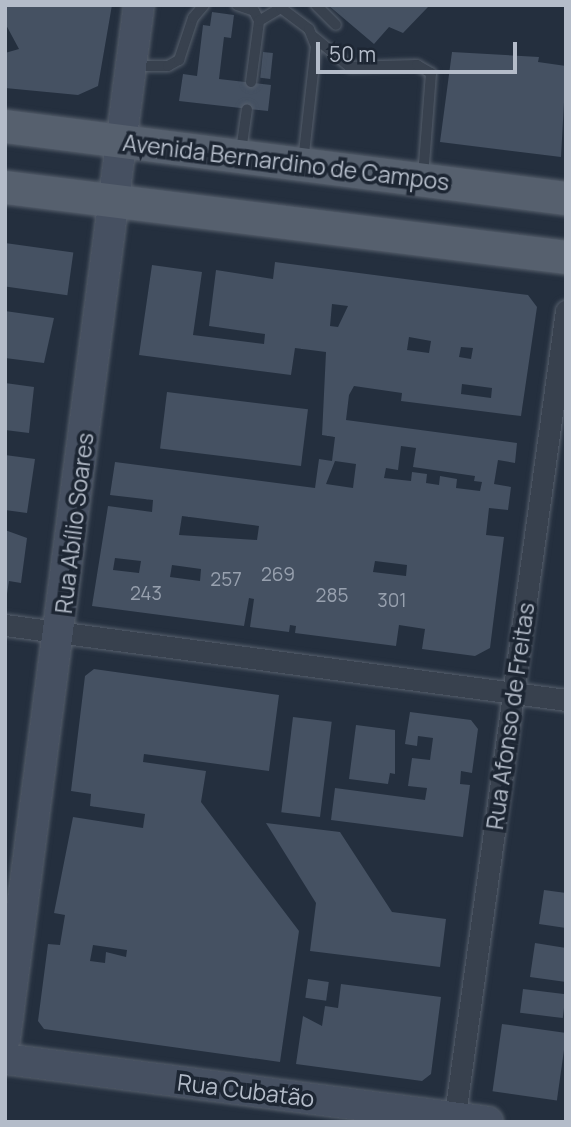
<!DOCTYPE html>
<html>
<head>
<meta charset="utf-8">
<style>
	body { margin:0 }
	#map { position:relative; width:571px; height:1127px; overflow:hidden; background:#242f3e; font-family:Manrope,sans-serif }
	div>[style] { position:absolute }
	.building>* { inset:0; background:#455162; transform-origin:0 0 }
	.roads { filter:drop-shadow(0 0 2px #565f6c) drop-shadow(0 0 2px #565f6c) }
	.lane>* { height:10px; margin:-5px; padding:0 5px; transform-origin:5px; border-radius:5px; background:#38414e }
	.street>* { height:21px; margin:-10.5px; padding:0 10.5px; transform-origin:10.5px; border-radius:10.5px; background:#38414e }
	.secondary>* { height:30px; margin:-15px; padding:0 15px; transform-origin:15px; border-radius:15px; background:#465061 }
	.primary>* { height:33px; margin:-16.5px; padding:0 16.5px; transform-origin:16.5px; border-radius:16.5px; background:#56606e }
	span { translate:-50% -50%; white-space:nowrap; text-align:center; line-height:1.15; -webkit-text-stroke:7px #1d2633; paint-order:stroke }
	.number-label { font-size:19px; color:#98a1af }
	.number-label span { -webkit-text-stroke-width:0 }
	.street-label { font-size:23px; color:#b4bcc9 }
	.frame { position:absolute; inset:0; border:7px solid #b4bcc9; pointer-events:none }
	.scale { position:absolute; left:316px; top:42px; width:201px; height:32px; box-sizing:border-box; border:4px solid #b4bcc9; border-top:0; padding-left:9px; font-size:21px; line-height:24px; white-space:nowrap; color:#b4bcc9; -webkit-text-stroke:5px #1d2633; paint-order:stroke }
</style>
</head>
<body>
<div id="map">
	<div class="building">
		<div style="clip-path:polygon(5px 5px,112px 5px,98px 86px,78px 95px,5px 88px,5px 53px,19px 49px,5px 23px)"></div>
		<div style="clip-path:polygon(328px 5px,426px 5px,428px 7px,403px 33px,389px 27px,374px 44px)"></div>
		<div style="clip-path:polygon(212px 12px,234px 15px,231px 38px,224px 37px,219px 79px,271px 85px,268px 111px,179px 101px,183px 74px,197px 76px,203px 25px,210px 26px)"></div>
		<div style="left:263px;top:52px;width:10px;height:26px;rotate:6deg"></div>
		<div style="clip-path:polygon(452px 52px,539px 57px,538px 62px,566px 66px,561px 157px,440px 142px)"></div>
		<div style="left:5px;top:243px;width:69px;height:43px;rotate:8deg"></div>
		<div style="clip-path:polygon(evenodd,275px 262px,528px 295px,537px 307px,521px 416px,401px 401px,402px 393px,354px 386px,349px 395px,346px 420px,517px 443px,515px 463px,498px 460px,494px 484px,511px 487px,508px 510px,489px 508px,486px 535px,504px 537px,490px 648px,475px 656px,422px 649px,425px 629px,399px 625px,396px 646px,295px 633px,296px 626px,290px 625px,289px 632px,250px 627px,254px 599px,249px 598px,244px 626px,92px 606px,108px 506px,152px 512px,153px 500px,110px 495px,115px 462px,315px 488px,319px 459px,332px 461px,335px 437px,322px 435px,326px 352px,295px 348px,291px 375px,139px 355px,152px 265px,202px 272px,193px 335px,264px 344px,265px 334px,209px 326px,216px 270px,273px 279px,275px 262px,332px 304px,348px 306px,338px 327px,330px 326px,332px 304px,275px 262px,409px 337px,431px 341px,429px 353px,407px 350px,409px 337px,275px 262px,461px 347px,473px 348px,471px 359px,459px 357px,461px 347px,275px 262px,462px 384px,492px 388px,491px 398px,461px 394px,462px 384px,275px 262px,401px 446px,416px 448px,413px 467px,475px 476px,474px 481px,482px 482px,480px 491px,456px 488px,457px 479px,440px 476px,439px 485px,426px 483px,427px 474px,412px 472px,411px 481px,384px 478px,386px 468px,398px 470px,401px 446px,275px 262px,335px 461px,356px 464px,353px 488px,326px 484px,335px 461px,275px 262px,182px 516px,259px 526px,257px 540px,179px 535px,182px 516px,275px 262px,115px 558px,141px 561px,139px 573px,113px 570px,115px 558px,275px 262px,375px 561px,407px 565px,406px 576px,373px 572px,375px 561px,275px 262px,172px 565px,201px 569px,200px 581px,170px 577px,172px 565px)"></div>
		<div style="clip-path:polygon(5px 311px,54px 318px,44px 363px,5px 358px)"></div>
		<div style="clip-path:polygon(5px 383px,34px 387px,29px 433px,5px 430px)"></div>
		<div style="left:167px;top:392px;width:142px;height:57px;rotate:7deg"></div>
		<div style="clip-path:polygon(5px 455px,35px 459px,27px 513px,5px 510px)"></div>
		<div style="clip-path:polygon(5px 530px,27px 538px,21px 583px,9px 581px,7px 594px)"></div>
		<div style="clip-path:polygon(evenodd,94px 669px,279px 695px,269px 771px,144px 754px,143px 762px,206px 771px,201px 802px,299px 931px,280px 1062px,44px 1029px,38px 1021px,48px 944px,60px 945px,65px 915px,54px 913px,73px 817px,143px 828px,145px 814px,90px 806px,91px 794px,71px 791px,85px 676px,94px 669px,93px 945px,127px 950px,126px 957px,106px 952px,105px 963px,90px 961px,93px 945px)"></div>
		<div style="clip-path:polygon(410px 712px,471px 720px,478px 729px,472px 773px,461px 771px,460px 784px,470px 785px,463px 837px,331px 820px,335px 788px,425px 800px,427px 788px,408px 786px,412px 758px,430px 760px,433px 738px,418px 736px,417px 746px,405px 744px)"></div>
		<div style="left:293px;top:717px;width:39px;height:96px;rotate:7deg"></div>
		<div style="clip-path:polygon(356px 725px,395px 730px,395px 774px,390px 773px,388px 784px,349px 779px)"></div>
		<div style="clip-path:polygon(266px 823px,340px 832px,392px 912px,446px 919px,440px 967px,310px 951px,316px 903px)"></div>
		<div style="clip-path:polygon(544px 890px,566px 893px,566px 928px,539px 924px)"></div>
		<div style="clip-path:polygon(535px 943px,566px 948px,566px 982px,530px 977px)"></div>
		<div style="left:308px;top:979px;width:21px;height:19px;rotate:8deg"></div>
		<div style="clip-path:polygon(341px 984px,441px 997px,431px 1074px,422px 1081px,296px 1064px,303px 1016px,322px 1026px,325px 1006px,338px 1008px)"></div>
		<div style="left:523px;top:989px;width:43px;height:24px;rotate:7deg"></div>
		<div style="left:502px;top:1024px;width:65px;height:68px;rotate:8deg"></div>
	</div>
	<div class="roads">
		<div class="lane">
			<div style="left:237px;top:5px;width:18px;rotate:19deg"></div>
			<div style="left:254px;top:11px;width:11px;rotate:63deg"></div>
			<div style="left:316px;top:5px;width:28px;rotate:45deg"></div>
			<div style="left:314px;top:37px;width:47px;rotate:39.8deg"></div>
			<div style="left:350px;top:67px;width:67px;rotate:-1.7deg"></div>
			<div style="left:417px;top:65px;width:16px;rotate:30deg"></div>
			<div style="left:431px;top:73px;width:104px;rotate:94.4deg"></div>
			<div style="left:134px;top:66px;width:34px"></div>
			<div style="left:168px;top:66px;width:13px;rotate:-29deg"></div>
			<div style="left:179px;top:60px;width:44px;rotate:-71.6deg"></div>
			<div style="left:193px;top:18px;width:17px;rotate:-50deg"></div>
			<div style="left:251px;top:82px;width:62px;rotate:-82.5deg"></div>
			<div style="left:259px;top:21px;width:26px;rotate:-31deg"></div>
			<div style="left:281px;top:8px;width:35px;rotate:37deg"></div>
			<div style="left:309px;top:29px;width:18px;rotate:68deg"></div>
			<div style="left:316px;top:46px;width:117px;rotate:96.4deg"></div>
			<div style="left:241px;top:151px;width:42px;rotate:-81.9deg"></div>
		</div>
		<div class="street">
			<div style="left:5px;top:625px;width:566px;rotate:7.61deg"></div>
			<div style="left:454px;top:1122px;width:819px;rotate:-82.14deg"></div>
		</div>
		<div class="secondary">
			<div style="left:5px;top:1039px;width:1043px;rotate:-82.62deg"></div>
			<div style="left:5px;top:1059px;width:487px;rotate:7.4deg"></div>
		</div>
		<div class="primary">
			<div style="left:5px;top:126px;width:566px;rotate:7.31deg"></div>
			<div style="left:5px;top:187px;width:565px;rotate:7.11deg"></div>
		</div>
	</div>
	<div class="number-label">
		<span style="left:278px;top:575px">269</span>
		<span style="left:226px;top:580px">257</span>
		<span style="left:146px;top:594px">243</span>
		<span style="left:332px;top:596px">285</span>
		<span style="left:392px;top:601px">301</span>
	</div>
	<div class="street-label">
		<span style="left:286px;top:162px;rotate:7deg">Avenida Bernardino de Campos</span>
		<span style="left:74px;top:523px;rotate:-83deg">Rua Abílio Soares</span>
		<span style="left:510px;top:716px;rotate:-82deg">Rua Afonso de Freitas</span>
		<span style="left:246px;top:1090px;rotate:7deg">Rua Cubatão</span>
	</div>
	<div class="frame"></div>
	<div class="scale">50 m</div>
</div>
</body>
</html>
